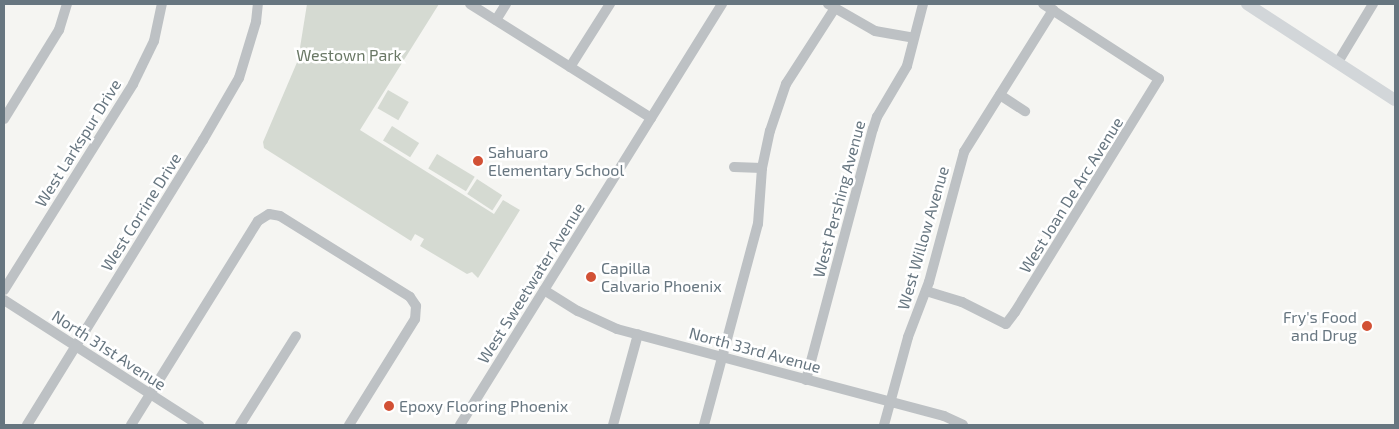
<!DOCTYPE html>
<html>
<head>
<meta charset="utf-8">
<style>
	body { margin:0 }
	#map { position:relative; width:1399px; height:429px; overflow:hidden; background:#f5f5f2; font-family:"Exo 2",sans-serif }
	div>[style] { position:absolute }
	.green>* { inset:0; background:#d5dad2; transform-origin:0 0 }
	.minor>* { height:10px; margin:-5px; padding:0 5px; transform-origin:5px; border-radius:5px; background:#bdc1c4 }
	.major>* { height:12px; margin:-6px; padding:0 6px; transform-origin:6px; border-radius:6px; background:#d2d6d9 }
	.dots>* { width:14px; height:14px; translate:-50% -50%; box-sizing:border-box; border:2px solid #fff; border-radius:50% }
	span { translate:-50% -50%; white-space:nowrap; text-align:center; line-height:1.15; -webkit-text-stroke:5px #fff; paint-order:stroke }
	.park-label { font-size:16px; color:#6a7865 }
	.street-label { font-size:16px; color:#677680 }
	.poi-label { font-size:16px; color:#677680 }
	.left { translate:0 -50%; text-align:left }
	.right { translate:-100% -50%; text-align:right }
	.frame { position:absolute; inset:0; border:5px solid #677680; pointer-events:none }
</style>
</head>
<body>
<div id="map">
	<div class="green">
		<div style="clip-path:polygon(307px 4px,439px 4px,360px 130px,494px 214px,503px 200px,520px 210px,478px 278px,472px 272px,467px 274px,420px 246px,424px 239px,415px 234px,411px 241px,264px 148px,263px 142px,298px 60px)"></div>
		<div style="left:388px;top:90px;width:24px;height:21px;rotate:30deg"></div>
		<div style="left:392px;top:126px;width:32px;height:17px;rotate:32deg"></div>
		<div style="left:437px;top:154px;width:44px;height:17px;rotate:31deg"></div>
		<div style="left:477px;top:179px;width:30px;height:18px;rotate:33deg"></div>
	</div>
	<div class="minor">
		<div style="left:470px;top:4px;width:214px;rotate:32.2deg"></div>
		<div style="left:828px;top:4px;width:54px;rotate:29.9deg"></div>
		<div style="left:875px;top:31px;width:39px;rotate:10deg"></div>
		<div style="left:496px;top:20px;width:19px;rotate:-58deg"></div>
		<div style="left:1338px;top:62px;width:68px;rotate:-58.9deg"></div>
		<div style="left:570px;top:67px;width:75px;rotate:-57.6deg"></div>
		<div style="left:1000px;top:95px;width:30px;rotate:33deg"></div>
		<div style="left:4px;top:119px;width:105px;rotate:-58.3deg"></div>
		<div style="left:59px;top:30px;width:27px;rotate:-73deg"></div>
		<div style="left:734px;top:167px;width:28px;rotate:2deg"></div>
		<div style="left:4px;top:290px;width:243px;rotate:-57.9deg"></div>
		<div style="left:133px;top:84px;width:48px;rotate:-64deg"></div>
		<div style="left:154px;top:41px;width:38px;rotate:-78deg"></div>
		<div style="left:544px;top:290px;width:40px;rotate:32deg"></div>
		<div style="left:578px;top:311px;width:43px;rotate:24.8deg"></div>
		<div style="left:617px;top:329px;width:338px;rotate:14.9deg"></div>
		<div style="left:944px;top:416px;width:21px;rotate:25deg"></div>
		<div style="left:926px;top:291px;width:38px;rotate:17deg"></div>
		<div style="left:962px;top:302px;width:49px;rotate:26.6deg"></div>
		<div style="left:1006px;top:324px;width:15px;rotate:-53deg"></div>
		<div style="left:1015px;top:312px;width:274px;rotate:-58.3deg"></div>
		<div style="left:1159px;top:79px;width:138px;rotate:-147.1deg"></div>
		<div style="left:4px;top:300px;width:232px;rotate:32.7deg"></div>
		<div style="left:806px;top:380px;width:260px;rotate:-75.1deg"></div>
		<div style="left:873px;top:129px;width:13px;rotate:-72deg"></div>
		<div style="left:877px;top:117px;width:59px;rotate:-59.5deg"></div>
		<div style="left:907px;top:66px;width:64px;rotate:-75.5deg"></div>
		<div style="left:27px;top:425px;width:335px;rotate:-58.3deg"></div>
		<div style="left:203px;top:140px;width:72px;rotate:-59.9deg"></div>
		<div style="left:239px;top:78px;width:59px;rotate:-73.1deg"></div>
		<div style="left:256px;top:22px;width:18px;rotate:-84deg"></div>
		<div style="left:131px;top:425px;width:240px;rotate:-58.1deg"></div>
		<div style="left:258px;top:221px;width:13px;rotate:-32deg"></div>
		<div style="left:269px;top:214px;width:11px;rotate:10deg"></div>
		<div style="left:280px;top:216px;width:153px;rotate:31.9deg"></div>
		<div style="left:410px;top:297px;width:11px;rotate:56deg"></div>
		<div style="left:416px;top:306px;width:13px;rotate:94deg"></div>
		<div style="left:415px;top:319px;width:125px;rotate:121.9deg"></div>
		<div style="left:240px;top:425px;width:105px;rotate:-57.8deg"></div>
		<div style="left:460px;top:425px;width:496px;rotate:-58.1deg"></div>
		<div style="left:613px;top:425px;width:94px;rotate:-74.6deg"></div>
		<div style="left:704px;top:425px;width:208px;rotate:-75deg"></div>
		<div style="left:758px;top:224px;width:56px;rotate:-85.9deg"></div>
		<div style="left:762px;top:168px;width:38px;rotate:-78deg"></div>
		<div style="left:770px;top:131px;width:50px;rotate:-71.2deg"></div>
		<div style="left:786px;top:84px;width:90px;rotate:-57.2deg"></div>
		<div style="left:884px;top:425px;width:91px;rotate:-74.7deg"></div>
		<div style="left:908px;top:337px;width:59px;rotate:-69.1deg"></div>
		<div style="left:929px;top:282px;width:135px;rotate:-74.9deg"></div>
		<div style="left:964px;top:152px;width:168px;rotate:-57.9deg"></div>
	</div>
	<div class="major">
		<div style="left:1247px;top:4px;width:176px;rotate:33deg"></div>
	</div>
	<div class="dots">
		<div style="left:478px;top:161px;background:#d25135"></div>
		<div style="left:591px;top:277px;background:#d25135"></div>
		<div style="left:1367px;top:326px;background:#d25135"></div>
		<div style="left:389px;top:406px;background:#d25135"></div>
	</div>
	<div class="park-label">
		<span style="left:349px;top:55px">Westown Park</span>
	</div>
	<div class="street-label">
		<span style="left:78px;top:143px;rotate:-58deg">West Larkspur Drive</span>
		<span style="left:1071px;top:195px;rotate:-58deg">West Joan De Arc Avenue</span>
		<span style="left:839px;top:199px;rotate:-75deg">West Pershing Avenue</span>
		<span style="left:141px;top:212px;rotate:-58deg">West Corrine Drive</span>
		<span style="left:923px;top:238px;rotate:-74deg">West Willow Avenue</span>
		<span style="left:531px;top:283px;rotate:-58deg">West Sweetwater Avenue</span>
		<span style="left:109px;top:350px;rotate:33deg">North 31st Avenue</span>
		<span style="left:755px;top:350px;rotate:15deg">North 33rd Avenue</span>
	</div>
	<div class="poi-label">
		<span class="left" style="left:488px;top:161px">Sahuaro<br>Elementary School</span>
		<span class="left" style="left:601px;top:277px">Capilla<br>Calvario Phoenix</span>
		<span class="right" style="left:1357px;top:326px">Fry's Food<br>and Drug</span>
		<span class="left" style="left:399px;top:406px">Epoxy Flooring Phoenix</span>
	</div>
	<div class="frame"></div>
</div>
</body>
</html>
